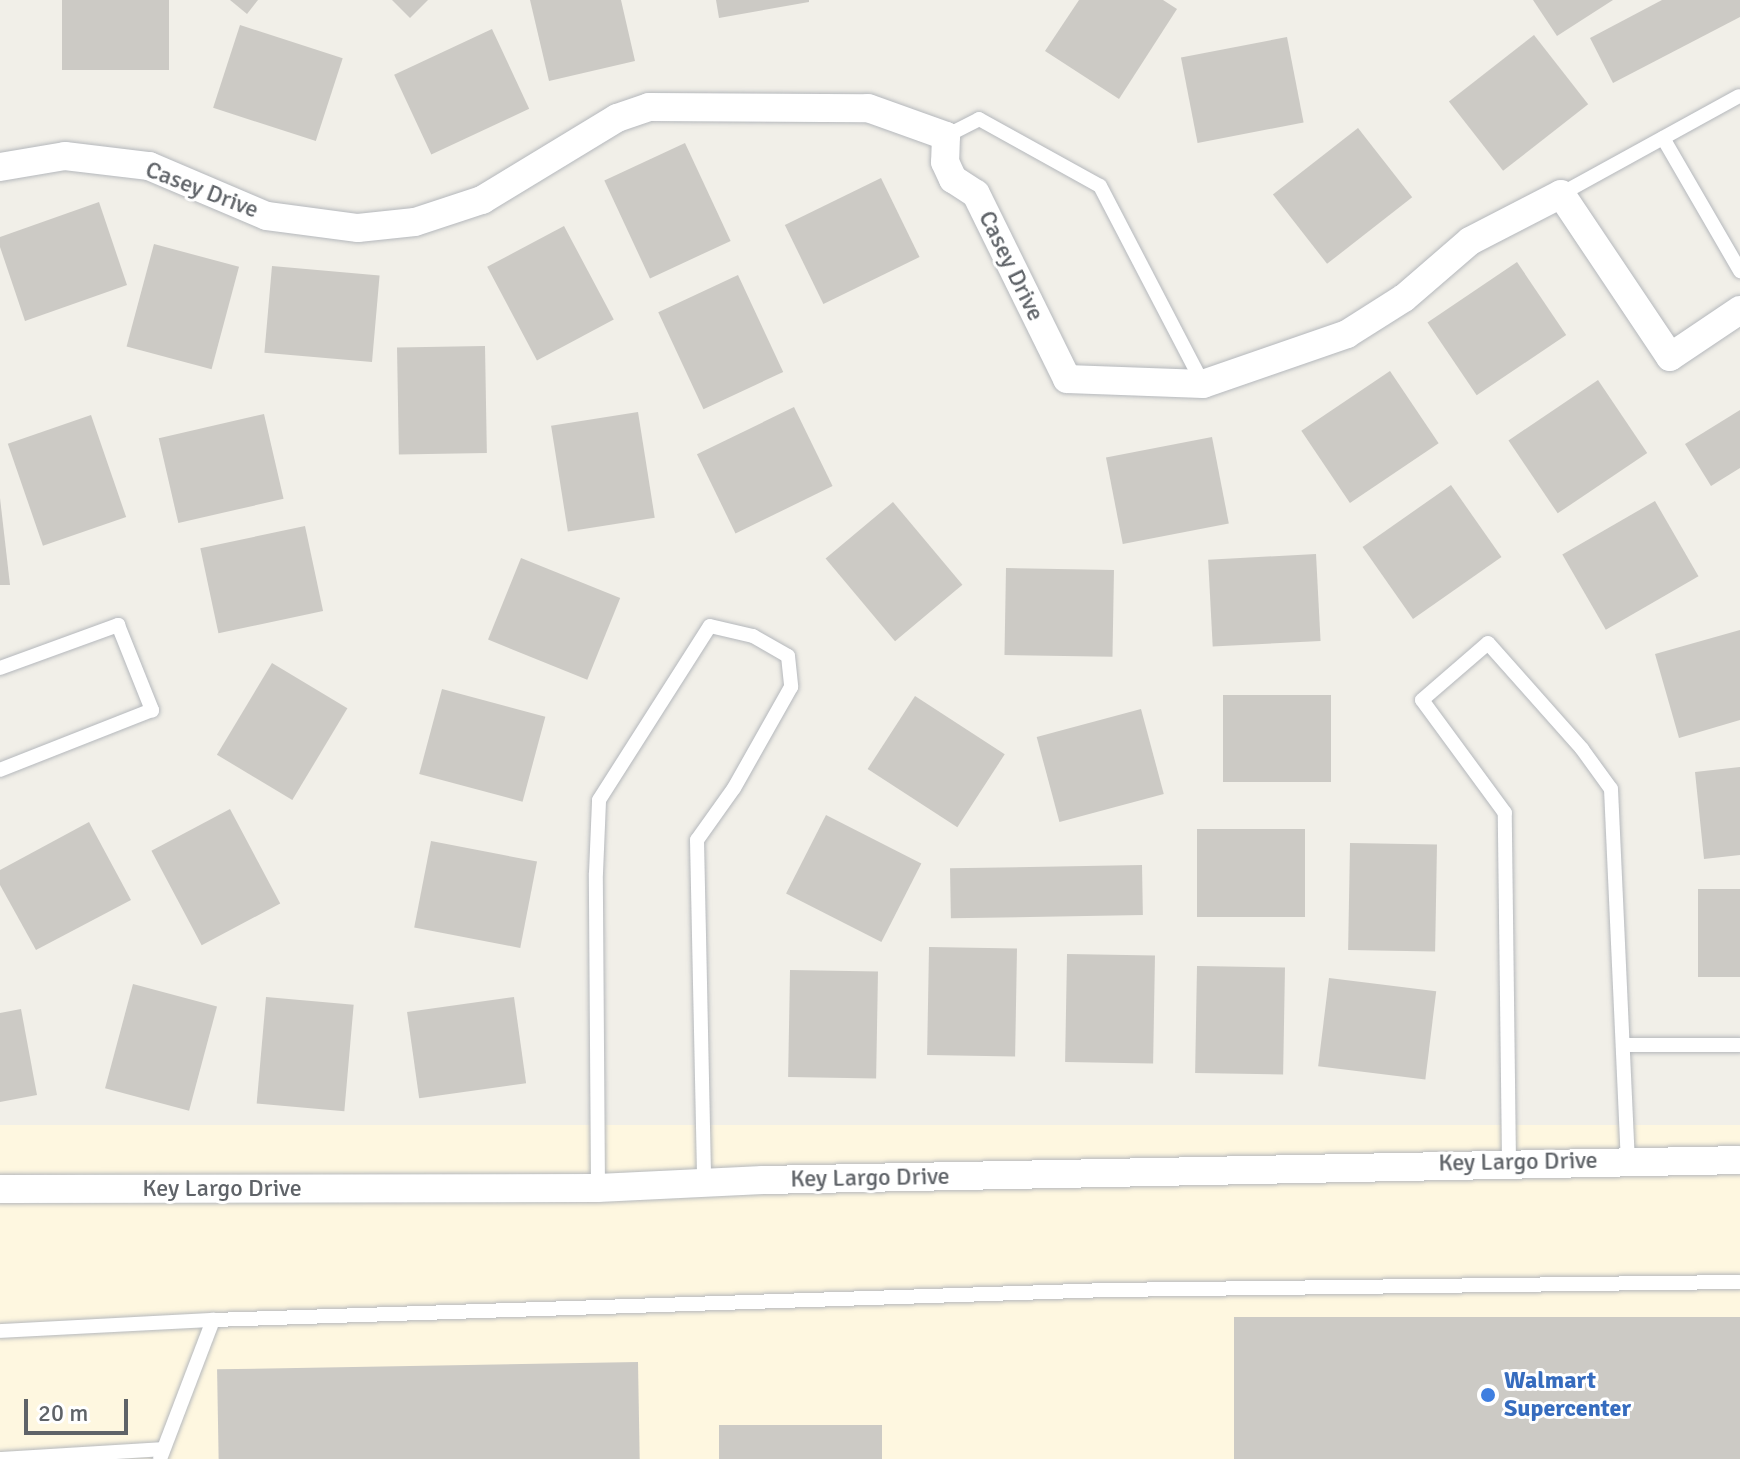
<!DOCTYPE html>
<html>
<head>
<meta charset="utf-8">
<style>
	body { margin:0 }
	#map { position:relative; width:1740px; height:1459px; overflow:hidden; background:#f1efe8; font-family:Signika,sans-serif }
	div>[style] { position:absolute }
	.commercial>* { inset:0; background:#fef7e0; transform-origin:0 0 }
	.building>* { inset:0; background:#cccac5; transform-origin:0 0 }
	.roads { filter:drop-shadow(0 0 2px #b5b8bc) drop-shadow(0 0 2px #b5b8bc) }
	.lane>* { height:14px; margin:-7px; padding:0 7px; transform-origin:7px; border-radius:7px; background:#fff }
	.street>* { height:28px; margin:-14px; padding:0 14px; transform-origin:14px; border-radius:14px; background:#fff }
	.dots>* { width:22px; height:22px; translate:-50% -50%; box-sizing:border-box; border:4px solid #fff; border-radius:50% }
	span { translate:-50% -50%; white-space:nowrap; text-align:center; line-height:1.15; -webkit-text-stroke:6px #fff; paint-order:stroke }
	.street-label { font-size:24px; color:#5f6368 }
	.shop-label { font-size:24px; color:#366cbe; font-weight:700 }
	.left { translate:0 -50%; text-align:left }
	.scale { position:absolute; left:24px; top:1399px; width:104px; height:36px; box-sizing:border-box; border:4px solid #5f6368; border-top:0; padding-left:10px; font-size:24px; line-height:28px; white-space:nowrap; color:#5f6368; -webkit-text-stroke:6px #fff; paint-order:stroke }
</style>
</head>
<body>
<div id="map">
	<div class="commercial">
		<div style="left:1740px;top:1125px;width:334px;height:1741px;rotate:90deg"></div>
	</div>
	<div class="building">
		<div style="left:62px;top:0;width:107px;height:70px"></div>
		<div style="clip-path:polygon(230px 0,258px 0,247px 14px)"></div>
		<div style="clip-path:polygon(392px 0,428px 0,410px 18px)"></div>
		<div style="clip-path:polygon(530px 0,621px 0,635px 61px,549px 81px)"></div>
		<div style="clip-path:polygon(716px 0,809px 0,809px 2px,719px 18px)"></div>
		<div style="clip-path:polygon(1079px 0,1163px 0,1177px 9px,1119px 99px,1045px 51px)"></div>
		<div style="clip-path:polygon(1533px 0,1613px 0,1557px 36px)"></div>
		<div style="clip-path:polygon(1662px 0,1740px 0,1740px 17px,1613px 83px,1590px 38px)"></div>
		<div style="left:240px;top:25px;width:108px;height:87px;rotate:18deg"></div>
		<div style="left:492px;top:29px;width:88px;height:108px;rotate:65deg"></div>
		<div style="left:1534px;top:35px;width:88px;height:108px;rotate:52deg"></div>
		<div style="left:1287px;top:37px;width:87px;height:108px;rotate:79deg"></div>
		<div style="left:1358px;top:128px;width:88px;height:108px;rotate:52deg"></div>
		<div style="left:685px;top:143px;width:108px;height:89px;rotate:65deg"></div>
		<div style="left:881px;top:178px;width:88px;height:107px;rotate:64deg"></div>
		<div style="clip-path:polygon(99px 202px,127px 285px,25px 321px,0 247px,0 237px)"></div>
		<div style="left:564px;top:226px;width:106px;height:87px;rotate:62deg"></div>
		<div style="left:154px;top:244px;width:88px;height:106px;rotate:15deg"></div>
		<div style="left:1517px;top:262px;width:88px;height:108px;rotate:56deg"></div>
		<div style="left:272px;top:266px;width:108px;height:87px;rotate:5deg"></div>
		<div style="left:738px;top:275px;width:107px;height:88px;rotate:65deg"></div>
		<div style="left:485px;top:346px;width:107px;height:88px;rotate:89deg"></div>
		<div style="left:1390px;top:371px;width:87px;height:107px;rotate:56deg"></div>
		<div style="left:1598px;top:380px;width:88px;height:108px;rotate:56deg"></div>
		<div style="left:794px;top:407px;width:88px;height:108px;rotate:64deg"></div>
		<div style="clip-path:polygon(1740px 410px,1740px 468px,1711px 486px,1685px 444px)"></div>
		<div style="left:638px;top:412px;width:107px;height:88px;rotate:81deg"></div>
		<div style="left:264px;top:414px;width:87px;height:108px;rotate:77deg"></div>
		<div style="left:91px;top:415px;width:108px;height:88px;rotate:71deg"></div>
		<div style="left:1212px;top:437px;width:88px;height:108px;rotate:79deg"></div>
		<div style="left:1451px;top:485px;width:88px;height:108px;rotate:55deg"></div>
		<div style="clip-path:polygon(0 498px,10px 585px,0 585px)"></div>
		<div style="left:1655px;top:501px;width:87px;height:107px;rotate:60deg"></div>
		<div style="left:893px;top:502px;width:108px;height:88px;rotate:50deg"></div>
		<div style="left:305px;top:526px;width:87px;height:107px;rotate:78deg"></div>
		<div style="left:1316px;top:554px;width:87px;height:108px;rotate:87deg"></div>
		<div style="left:521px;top:558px;width:107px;height:88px;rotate:22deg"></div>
		<div style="left:1006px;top:568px;width:108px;height:87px;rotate:1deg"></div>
		<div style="clip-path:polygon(1740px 630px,1740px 720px,1679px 738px,1655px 654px)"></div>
		<div style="left:272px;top:663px;width:88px;height:107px;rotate:31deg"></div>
		<div style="left:442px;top:689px;width:107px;height:88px;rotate:15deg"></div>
		<div style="left:1223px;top:695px;width:108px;height:87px"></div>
		<div style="left:915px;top:696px;width:107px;height:87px;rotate:33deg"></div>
		<div style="left:1141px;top:709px;width:88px;height:108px;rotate:75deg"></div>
		<div style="clip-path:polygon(1740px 767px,1740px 855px,1704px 859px,1695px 772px)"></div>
		<div style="left:230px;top:809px;width:107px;height:89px;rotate:62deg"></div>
		<div style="left:826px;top:815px;width:107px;height:88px;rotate:27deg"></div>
		<div style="clip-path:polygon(89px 822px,131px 900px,36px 950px,0 885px,0 870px)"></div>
		<div style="left:1197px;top:829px;width:108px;height:88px"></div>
		<div style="left:431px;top:841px;width:108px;height:88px;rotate:11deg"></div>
		<div style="left:1350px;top:843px;width:87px;height:107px;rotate:1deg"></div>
		<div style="left:1142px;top:865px;width:50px;height:192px;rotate:89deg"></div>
		<div style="left:1740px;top:889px;width:88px;height:42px;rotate:90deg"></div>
		<div style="left:929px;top:947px;width:88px;height:108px;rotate:1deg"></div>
		<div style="left:1067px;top:954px;width:88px;height:108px;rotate:1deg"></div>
		<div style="left:1197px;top:966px;width:88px;height:107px;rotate:1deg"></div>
		<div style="left:790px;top:970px;width:88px;height:107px;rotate:1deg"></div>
		<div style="left:1329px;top:978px;width:108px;height:89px;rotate:7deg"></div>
		<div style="left:133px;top:984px;width:87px;height:108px;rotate:15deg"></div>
		<div style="left:266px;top:997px;width:88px;height:107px;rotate:5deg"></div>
		<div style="left:514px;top:997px;width:87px;height:108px;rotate:82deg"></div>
		<div style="clip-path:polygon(21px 1009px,37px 1095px,0 1102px,0 1013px)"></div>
		<div style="left:1740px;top:1317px;width:142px;height:506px;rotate:90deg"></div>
		<div style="left:638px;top:1362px;width:97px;height:421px;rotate:89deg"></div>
		<div style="left:882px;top:1425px;width:34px;height:163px;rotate:90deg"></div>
	</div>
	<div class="roads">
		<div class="lane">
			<div style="left:946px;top:136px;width:37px;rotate:-27deg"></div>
			<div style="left:979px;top:119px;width:138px;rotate:29deg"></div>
			<div style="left:1100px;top:186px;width:223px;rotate:62.5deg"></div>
			<div style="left:1663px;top:138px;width:154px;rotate:59.9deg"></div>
			<div style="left:1561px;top:194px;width:203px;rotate:-28.8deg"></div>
			<div style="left:0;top:668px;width:126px;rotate:-20deg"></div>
			<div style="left:118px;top:625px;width:92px;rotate:68.2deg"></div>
			<div style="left:152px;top:710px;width:163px;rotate:158.5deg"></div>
			<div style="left:1624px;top:1045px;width:116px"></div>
			<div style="left:1509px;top:1162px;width:349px;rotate:-90.7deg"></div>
			<div style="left:1505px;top:813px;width:140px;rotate:-126.3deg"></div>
			<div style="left:1422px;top:700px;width:87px;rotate:-40.8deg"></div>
			<div style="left:1488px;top:643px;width:142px;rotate:48.4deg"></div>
			<div style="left:1582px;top:749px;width:49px;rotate:54.1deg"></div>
			<div style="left:1611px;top:789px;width:371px;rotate:87.4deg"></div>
			<div style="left:598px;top:1188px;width:315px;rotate:-90.4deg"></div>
			<div style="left:596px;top:873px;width:73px;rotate:-87.6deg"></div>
			<div style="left:599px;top:800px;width:206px;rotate:-57.5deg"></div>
			<div style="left:710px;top:626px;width:44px;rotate:13.1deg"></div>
			<div style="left:753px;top:636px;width:40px;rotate:29.7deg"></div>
			<div style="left:788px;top:656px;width:31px;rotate:84deg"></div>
			<div style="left:791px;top:687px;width:116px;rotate:119.4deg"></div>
			<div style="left:734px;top:788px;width:64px;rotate:125.4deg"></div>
			<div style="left:697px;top:840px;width:343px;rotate:88.8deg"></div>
			<div style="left:0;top:1331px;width:213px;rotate:-3deg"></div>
			<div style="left:0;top:1459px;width:162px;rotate:-3.5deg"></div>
			<div style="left:160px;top:1459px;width:149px;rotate:-69.1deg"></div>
			<div style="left:213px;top:1320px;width:897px;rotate:-1.92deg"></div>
			<div style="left:1109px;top:1290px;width:631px;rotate:-0.73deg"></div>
		</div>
		<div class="street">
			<div style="left:0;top:167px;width:66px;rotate:-9.6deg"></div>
			<div style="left:65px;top:156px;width:85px;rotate:6.8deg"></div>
			<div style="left:149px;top:166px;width:128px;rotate:23deg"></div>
			<div style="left:267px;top:216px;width:92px;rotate:7.5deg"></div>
			<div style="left:358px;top:228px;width:57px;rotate:-6deg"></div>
			<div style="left:415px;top:222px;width:71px;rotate:-18.2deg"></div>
			<div style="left:482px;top:200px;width:158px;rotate:-31.3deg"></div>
			<div style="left:617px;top:118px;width:34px;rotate:-19deg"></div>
			<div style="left:649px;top:107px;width:219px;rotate:0.3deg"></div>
			<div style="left:868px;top:108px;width:83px;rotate:19.7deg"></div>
			<div style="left:946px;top:136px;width:26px;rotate:92deg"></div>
			<div style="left:945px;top:162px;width:19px;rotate:65deg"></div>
			<div style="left:953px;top:179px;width:27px;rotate:33deg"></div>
			<div style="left:976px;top:194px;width:206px;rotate:63.8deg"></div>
			<div style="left:1067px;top:379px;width:136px;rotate:2.1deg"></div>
			<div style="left:1203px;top:384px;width:152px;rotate:-19.1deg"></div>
			<div style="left:1347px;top:334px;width:67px;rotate:-32.3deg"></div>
			<div style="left:1404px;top:298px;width:87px;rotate:-40.8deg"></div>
			<div style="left:1470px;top:241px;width:102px;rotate:-27.3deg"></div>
			<div style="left:1561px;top:194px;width:196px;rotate:56.2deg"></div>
			<div style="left:1670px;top:357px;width:84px;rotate:-33.9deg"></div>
			<div style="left:0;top:1189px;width:598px;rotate:-0.1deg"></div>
			<div style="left:598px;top:1188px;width:165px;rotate:-2.8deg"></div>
			<div style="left:763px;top:1180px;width:977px;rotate:-1.17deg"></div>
		</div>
	</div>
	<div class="dots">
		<div style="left:1488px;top:1395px;background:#3f7fe0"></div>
	</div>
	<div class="street-label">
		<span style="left:202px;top:190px;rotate:21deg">Casey Drive</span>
		<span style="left:1011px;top:266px;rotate:64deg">Casey Drive</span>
		<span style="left:1518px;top:1162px;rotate:-1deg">Key Largo Drive</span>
		<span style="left:870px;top:1178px;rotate:-1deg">Key Largo Drive</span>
		<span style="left:222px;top:1189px">Key Largo Drive</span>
	</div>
	<div class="shop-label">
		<span class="left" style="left:1504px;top:1395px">Walmart<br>Supercenter</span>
	</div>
	<div class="scale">20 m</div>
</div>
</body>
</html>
